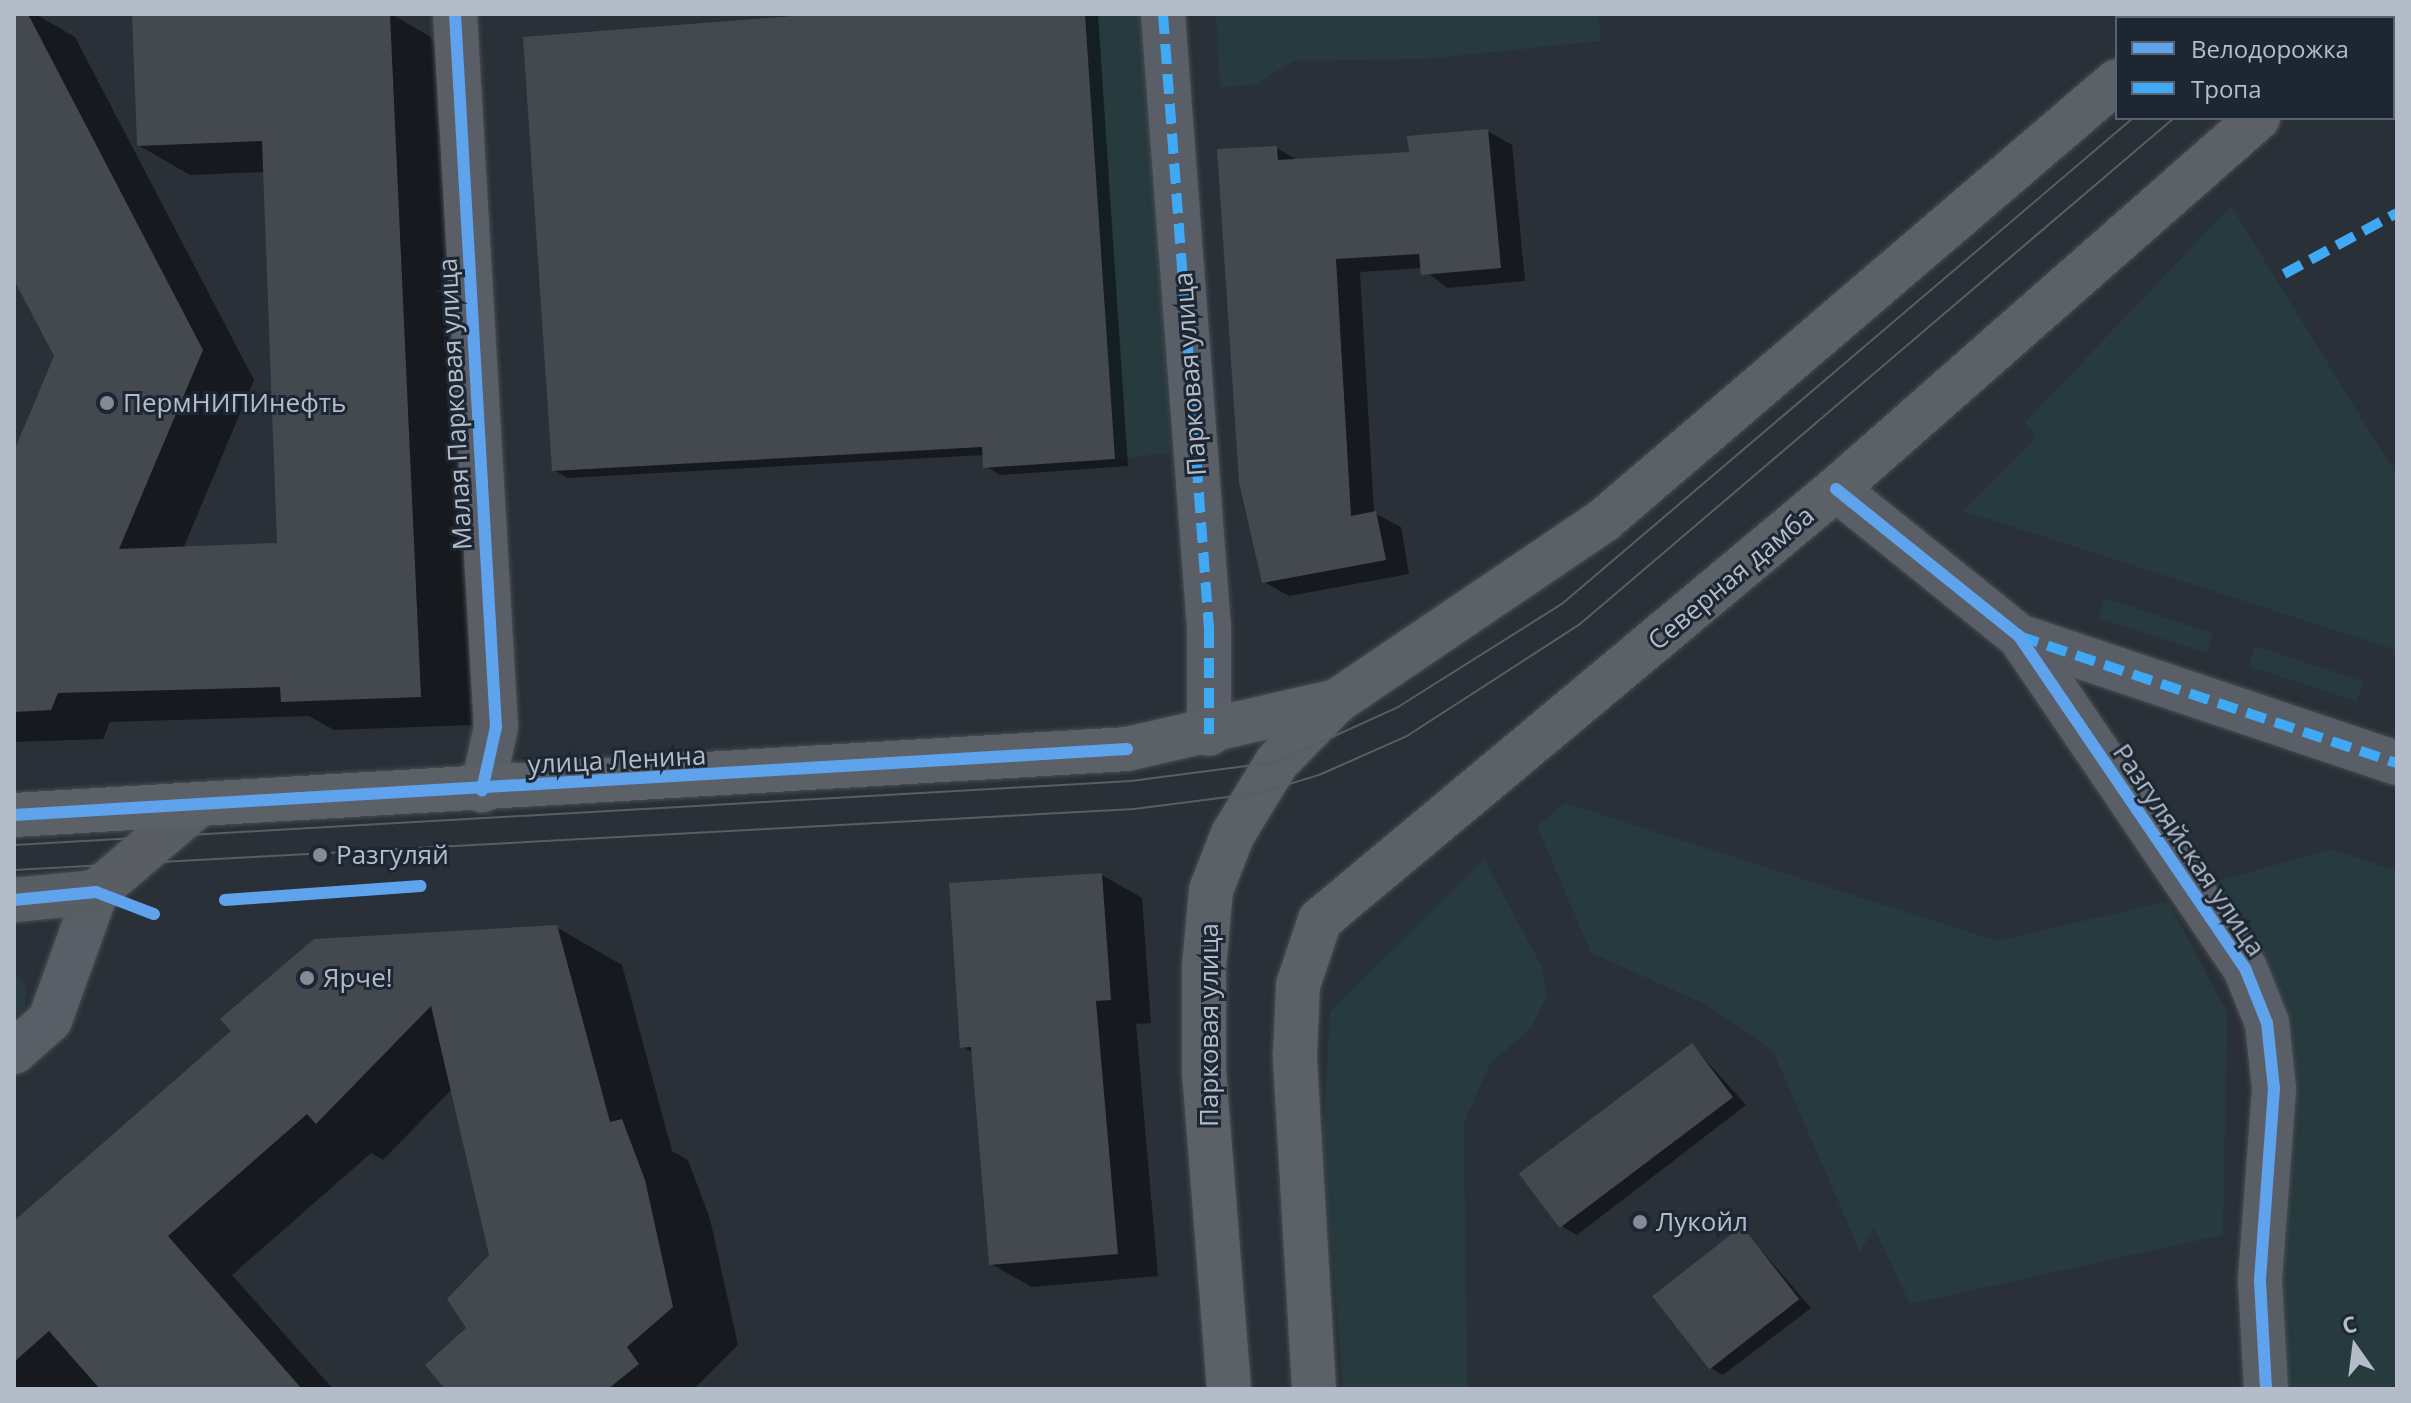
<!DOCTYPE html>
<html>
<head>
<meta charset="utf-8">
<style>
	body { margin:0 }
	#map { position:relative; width:2411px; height:1403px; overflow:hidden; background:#2a3038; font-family:"Open Sans",sans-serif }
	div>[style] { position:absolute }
	.green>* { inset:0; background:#273a3e; transform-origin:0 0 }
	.shadow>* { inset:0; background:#0007 }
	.building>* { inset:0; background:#444950; transform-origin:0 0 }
	.roads { filter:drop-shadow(0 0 2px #484c53) drop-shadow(0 0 2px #484c53) }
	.street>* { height:44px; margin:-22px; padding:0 22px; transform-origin:22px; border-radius:22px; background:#5a5e66 }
	.secondary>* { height:44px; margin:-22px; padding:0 22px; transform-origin:22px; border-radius:22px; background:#595d64 }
	.primary>* { height:44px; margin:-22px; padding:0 22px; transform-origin:22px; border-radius:22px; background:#5c6168 }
	.tram>* { height:2px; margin:-1px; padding:0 1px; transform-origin:1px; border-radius:1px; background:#595d64 }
	.quiet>* { height:10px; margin-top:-5px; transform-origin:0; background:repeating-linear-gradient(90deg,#3fa9f5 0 20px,transparent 0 30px) }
	.cycleway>* { height:12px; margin:-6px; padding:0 6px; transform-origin:6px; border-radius:6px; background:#60a3ed }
	.dots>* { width:22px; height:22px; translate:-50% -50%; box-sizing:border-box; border:4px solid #1d2633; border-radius:50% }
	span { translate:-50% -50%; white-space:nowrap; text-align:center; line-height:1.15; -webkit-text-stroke:6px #1d2633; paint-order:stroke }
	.street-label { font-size:26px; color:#b4bcc9 }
	.poi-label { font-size:26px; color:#b4bcc9 }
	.left { translate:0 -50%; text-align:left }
	.frame { position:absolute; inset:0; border:16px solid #b4bcc9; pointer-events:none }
	.legend { position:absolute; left:2115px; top:16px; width:280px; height:104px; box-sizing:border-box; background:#1d2633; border:2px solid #59626f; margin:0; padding:10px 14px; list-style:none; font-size:24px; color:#b4bcc9 }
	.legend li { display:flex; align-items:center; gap:16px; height:40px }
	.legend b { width:40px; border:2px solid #59626f }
	.north { position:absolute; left:2315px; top:1307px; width:80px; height:80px; -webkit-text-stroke:6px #1d2633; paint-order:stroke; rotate:346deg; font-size:22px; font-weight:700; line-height:32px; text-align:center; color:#b4bcc9 }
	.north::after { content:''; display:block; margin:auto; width:28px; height:36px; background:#b4bcc9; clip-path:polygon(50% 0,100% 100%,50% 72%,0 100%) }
</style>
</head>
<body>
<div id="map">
	<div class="green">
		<div style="clip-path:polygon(1085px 14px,1149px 14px,1170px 453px,1115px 459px)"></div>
		<div style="clip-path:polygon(1216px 14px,1598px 14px,1601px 41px,1424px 59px,1293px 61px,1257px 84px,1220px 88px)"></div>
		<div style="clip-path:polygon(2231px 206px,2397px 476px,2397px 650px,1963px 511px,2036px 437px,2025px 422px)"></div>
		<div style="left:2105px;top:598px;width:114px;height:21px;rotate:18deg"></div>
		<div style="left:2255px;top:646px;width:114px;height:21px;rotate:18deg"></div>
		<div style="clip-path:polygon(1565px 803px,1997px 941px,2168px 901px,2227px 1013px,2223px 1235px,1910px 1304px,1874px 1228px,1860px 1252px,1773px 1051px,1707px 1005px,1591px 953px,1537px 826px)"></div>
		<div style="clip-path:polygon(2332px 849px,2397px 871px,2397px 1389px,2277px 1389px,2287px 1055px,2203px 885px)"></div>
		<div style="clip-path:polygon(1484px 859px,1542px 967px,1547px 996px,1531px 1028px,1490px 1064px,1464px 1123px,1467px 1389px,1343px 1389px,1323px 1139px,1330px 1012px)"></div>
		<div style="clip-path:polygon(14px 969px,25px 985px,25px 1007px,14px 1017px)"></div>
	</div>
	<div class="shadow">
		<div style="clip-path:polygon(14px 14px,35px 14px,75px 37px,254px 380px,183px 549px,279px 545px,265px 172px,190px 175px,138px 145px,134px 14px,391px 14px,431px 37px,447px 72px,472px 725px,334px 730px,309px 716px,110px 722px,103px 739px,14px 742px,14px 456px,56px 356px,14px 275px)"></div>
		<div style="clip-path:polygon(821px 14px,1098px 14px,1128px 466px,1000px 475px,985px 466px,984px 455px,568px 478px,554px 470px)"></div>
		<div style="clip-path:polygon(1487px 131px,1512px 145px,1525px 281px,1447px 288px,1422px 268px,1360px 272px,1374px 513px,1401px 527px,1409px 574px,1289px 596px,1264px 582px,1277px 148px,1299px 161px,1411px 154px)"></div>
		<div style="clip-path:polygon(1102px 875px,1142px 898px,1151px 1023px,1136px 1024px,1158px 1276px,1032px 1287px,991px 1264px,973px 1053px,962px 1046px)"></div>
		<div style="clip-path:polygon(556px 927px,622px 965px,672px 1151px,688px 1160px,710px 1219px,738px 1345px,694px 1389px,448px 1389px,492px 1256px,452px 1089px,383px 1160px,371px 1153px,232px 1275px,333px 1389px,14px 1389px,14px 1222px)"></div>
		<div style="clip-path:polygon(1692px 1045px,1746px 1105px,1577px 1235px,1563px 1227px,1523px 1176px)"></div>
		<div style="clip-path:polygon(1743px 1229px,1811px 1308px,1723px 1375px,1709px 1367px)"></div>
	</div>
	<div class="building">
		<div style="clip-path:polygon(14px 14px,28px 14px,203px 350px,119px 549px,277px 543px,262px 141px,137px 146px,132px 14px,390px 14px,421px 697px,281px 702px,280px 687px,58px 693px,51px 710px,14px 712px,14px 451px,54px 356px,14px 280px)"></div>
		<div style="clip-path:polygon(819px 14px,1085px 14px,1115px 459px,983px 468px,982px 447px,552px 471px,523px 37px)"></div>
		<div style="clip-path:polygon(1488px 129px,1501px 268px,1421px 275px,1419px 254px,1336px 259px,1351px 516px,1376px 511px,1386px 560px,1262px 583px,1239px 482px,1217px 149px,1277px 146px,1278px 160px,1409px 152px,1407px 136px)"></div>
		<div style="clip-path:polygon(1102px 873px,1111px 1000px,1096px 1001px,1118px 1254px,989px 1265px,971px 1047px,960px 1048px,949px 883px)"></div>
		<div style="clip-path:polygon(557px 925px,610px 1122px,622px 1119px,645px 1180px,673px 1307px,627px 1347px,639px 1364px,608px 1389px,445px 1389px,425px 1365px,466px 1328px,447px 1299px,489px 1255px,431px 1006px,316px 1124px,307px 1114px,168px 1236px,302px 1389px,100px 1389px,49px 1331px,14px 1362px,14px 1221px,231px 1031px,220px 1019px,314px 939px)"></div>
		<div style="left:1692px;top:1043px;width:68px;height:217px;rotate:53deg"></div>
		<div style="left:1742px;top:1226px;width:93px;height:114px;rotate:52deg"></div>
	</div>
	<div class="roads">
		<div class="street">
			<div style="left:455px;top:14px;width:714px;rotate:86.71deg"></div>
			<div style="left:496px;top:727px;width:65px;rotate:102.5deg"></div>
			<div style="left:1163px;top:14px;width:616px;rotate:85.72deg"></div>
			<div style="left:1209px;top:628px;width:106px;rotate:90deg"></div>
			<div style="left:1836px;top:489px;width:235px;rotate:38.8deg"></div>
			<div style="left:2019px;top:636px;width:402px;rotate:55.8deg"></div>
			<div style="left:2245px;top:968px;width:59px;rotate:68.2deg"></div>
			<div style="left:2267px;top:1023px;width:66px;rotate:83.9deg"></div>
			<div style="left:2274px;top:1089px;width:193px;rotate:94.2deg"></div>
			<div style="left:2260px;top:1281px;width:108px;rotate:86.8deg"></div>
			<div style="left:2019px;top:636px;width:399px;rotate:18.6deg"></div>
			<div style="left:14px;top:1052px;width:48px;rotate:-41.6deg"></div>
			<div style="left:50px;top:1020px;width:136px;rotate:-70.2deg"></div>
		</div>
		<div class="secondary">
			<div style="left:14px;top:900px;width:82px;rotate:-5.6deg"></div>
			<div style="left:96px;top:892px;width:133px;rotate:-40.4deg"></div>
		</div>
		<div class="primary">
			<div style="left:2191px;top:18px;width:6px;rotate:-39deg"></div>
			<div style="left:2372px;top:18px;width:6px;rotate:-45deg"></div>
			<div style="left:14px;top:815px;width:1115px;rotate:-3.39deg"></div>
			<div style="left:1127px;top:749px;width:215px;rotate:-12.9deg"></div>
			<div style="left:1229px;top:1389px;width:317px;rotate:-94.5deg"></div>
			<div style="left:1204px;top:1073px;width:106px;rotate:-90deg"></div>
			<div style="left:1204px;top:967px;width:77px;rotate:-84.8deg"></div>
			<div style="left:1211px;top:890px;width:60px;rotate:-68.6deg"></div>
			<div style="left:1233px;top:834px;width:84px;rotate:-58.6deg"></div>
			<div style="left:1277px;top:762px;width:86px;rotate:-45.5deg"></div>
			<div style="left:1337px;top:701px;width:323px;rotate:-34.1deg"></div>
			<div style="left:1604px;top:520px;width:675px;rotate:-40.56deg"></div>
			<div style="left:1314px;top:1389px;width:335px;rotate:-93.3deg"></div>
			<div style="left:1295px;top:1055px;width:70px;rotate:-87.5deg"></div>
			<div style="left:1298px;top:985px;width:69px;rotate:-71.3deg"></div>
			<div style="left:1320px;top:920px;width:672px;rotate:-39.87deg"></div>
			<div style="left:1836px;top:489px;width:562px;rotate:-41.32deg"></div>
		</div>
	</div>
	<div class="tram">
		<div style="left:2251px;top:18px;width:6px;rotate:-45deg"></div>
		<div style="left:2292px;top:18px;width:6px;rotate:-45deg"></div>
		<div style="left:14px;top:845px;width:1119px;rotate:-3.28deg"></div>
		<div style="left:1131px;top:781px;width:147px;rotate:-7.4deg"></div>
		<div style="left:1277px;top:762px;width:133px;rotate:-24.4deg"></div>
		<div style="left:1398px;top:707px;width:195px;rotate:-32.2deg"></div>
		<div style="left:1563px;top:603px;width:748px;rotate:-40.39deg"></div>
		<div style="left:14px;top:870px;width:1122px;rotate:-3.12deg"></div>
		<div style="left:1134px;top:809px;width:126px;rotate:-7.3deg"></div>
		<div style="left:1259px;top:793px;width:63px;rotate:-16.7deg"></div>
		<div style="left:1319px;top:775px;width:96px;rotate:-23.9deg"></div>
		<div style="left:1407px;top:736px;width:206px;rotate:-32.9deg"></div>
		<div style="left:1580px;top:624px;width:780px;rotate:-40.43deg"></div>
	</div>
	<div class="quiet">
		<div style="left:1163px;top:14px;width:616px;rotate:85.72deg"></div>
		<div style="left:1209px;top:628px;width:106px;rotate:90deg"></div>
		<div style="left:2284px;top:274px;width:128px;rotate:-28.4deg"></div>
		<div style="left:2019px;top:636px;width:399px;rotate:18.6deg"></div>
	</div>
	<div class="cycleway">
		<div style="left:455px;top:14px;width:714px;rotate:86.71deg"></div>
		<div style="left:496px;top:727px;width:65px;rotate:102.5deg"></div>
		<div style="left:1836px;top:489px;width:235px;rotate:38.8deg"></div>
		<div style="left:2019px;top:636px;width:402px;rotate:55.8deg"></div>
		<div style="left:2245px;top:968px;width:59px;rotate:68.2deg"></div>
		<div style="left:2267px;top:1023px;width:66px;rotate:83.9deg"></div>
		<div style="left:2274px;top:1089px;width:193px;rotate:94.2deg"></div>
		<div style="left:2260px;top:1281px;width:108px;rotate:86.8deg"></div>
		<div style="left:14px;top:815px;width:1115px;rotate:-3.39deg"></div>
		<div style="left:14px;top:900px;width:82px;rotate:-5.6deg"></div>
		<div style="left:96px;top:892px;width:62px;rotate:20.8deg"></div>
		<div style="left:225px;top:900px;width:196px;rotate:-4.1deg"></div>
	</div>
	<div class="dots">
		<div style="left:107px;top:403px;background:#848b96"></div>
		<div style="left:320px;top:855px;background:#848b96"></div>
		<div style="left:307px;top:978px;background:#848b96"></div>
		<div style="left:1640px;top:1222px;background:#848b96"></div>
	</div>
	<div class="street-label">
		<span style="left:1190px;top:374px;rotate:-94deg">Парковая улица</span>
		<span style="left:455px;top:404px;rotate:-93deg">Малая Парковая улица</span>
		<span style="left:1731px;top:578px;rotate:-40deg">Северная дамба</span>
		<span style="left:617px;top:760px;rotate:-3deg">улица Ленина</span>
		<span style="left:2189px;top:850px;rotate:56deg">Разгуляйская улица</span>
		<span style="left:1209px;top:1025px;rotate:-90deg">Парковая улица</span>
	</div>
	<div class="poi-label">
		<span class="left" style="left:123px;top:403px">ПермНИПИнефть</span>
		<span class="left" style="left:336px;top:855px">Разгуляй</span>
		<span class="left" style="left:323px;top:978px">Ярче!</span>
		<span class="left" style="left:1656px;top:1222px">Лукойл</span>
	</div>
	<div class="frame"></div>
	<ul class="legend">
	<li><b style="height:10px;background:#60a3ed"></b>Велодорожка</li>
	<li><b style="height:10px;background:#3fa9f5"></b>Тропа</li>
	</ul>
	<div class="north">С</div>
</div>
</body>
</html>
